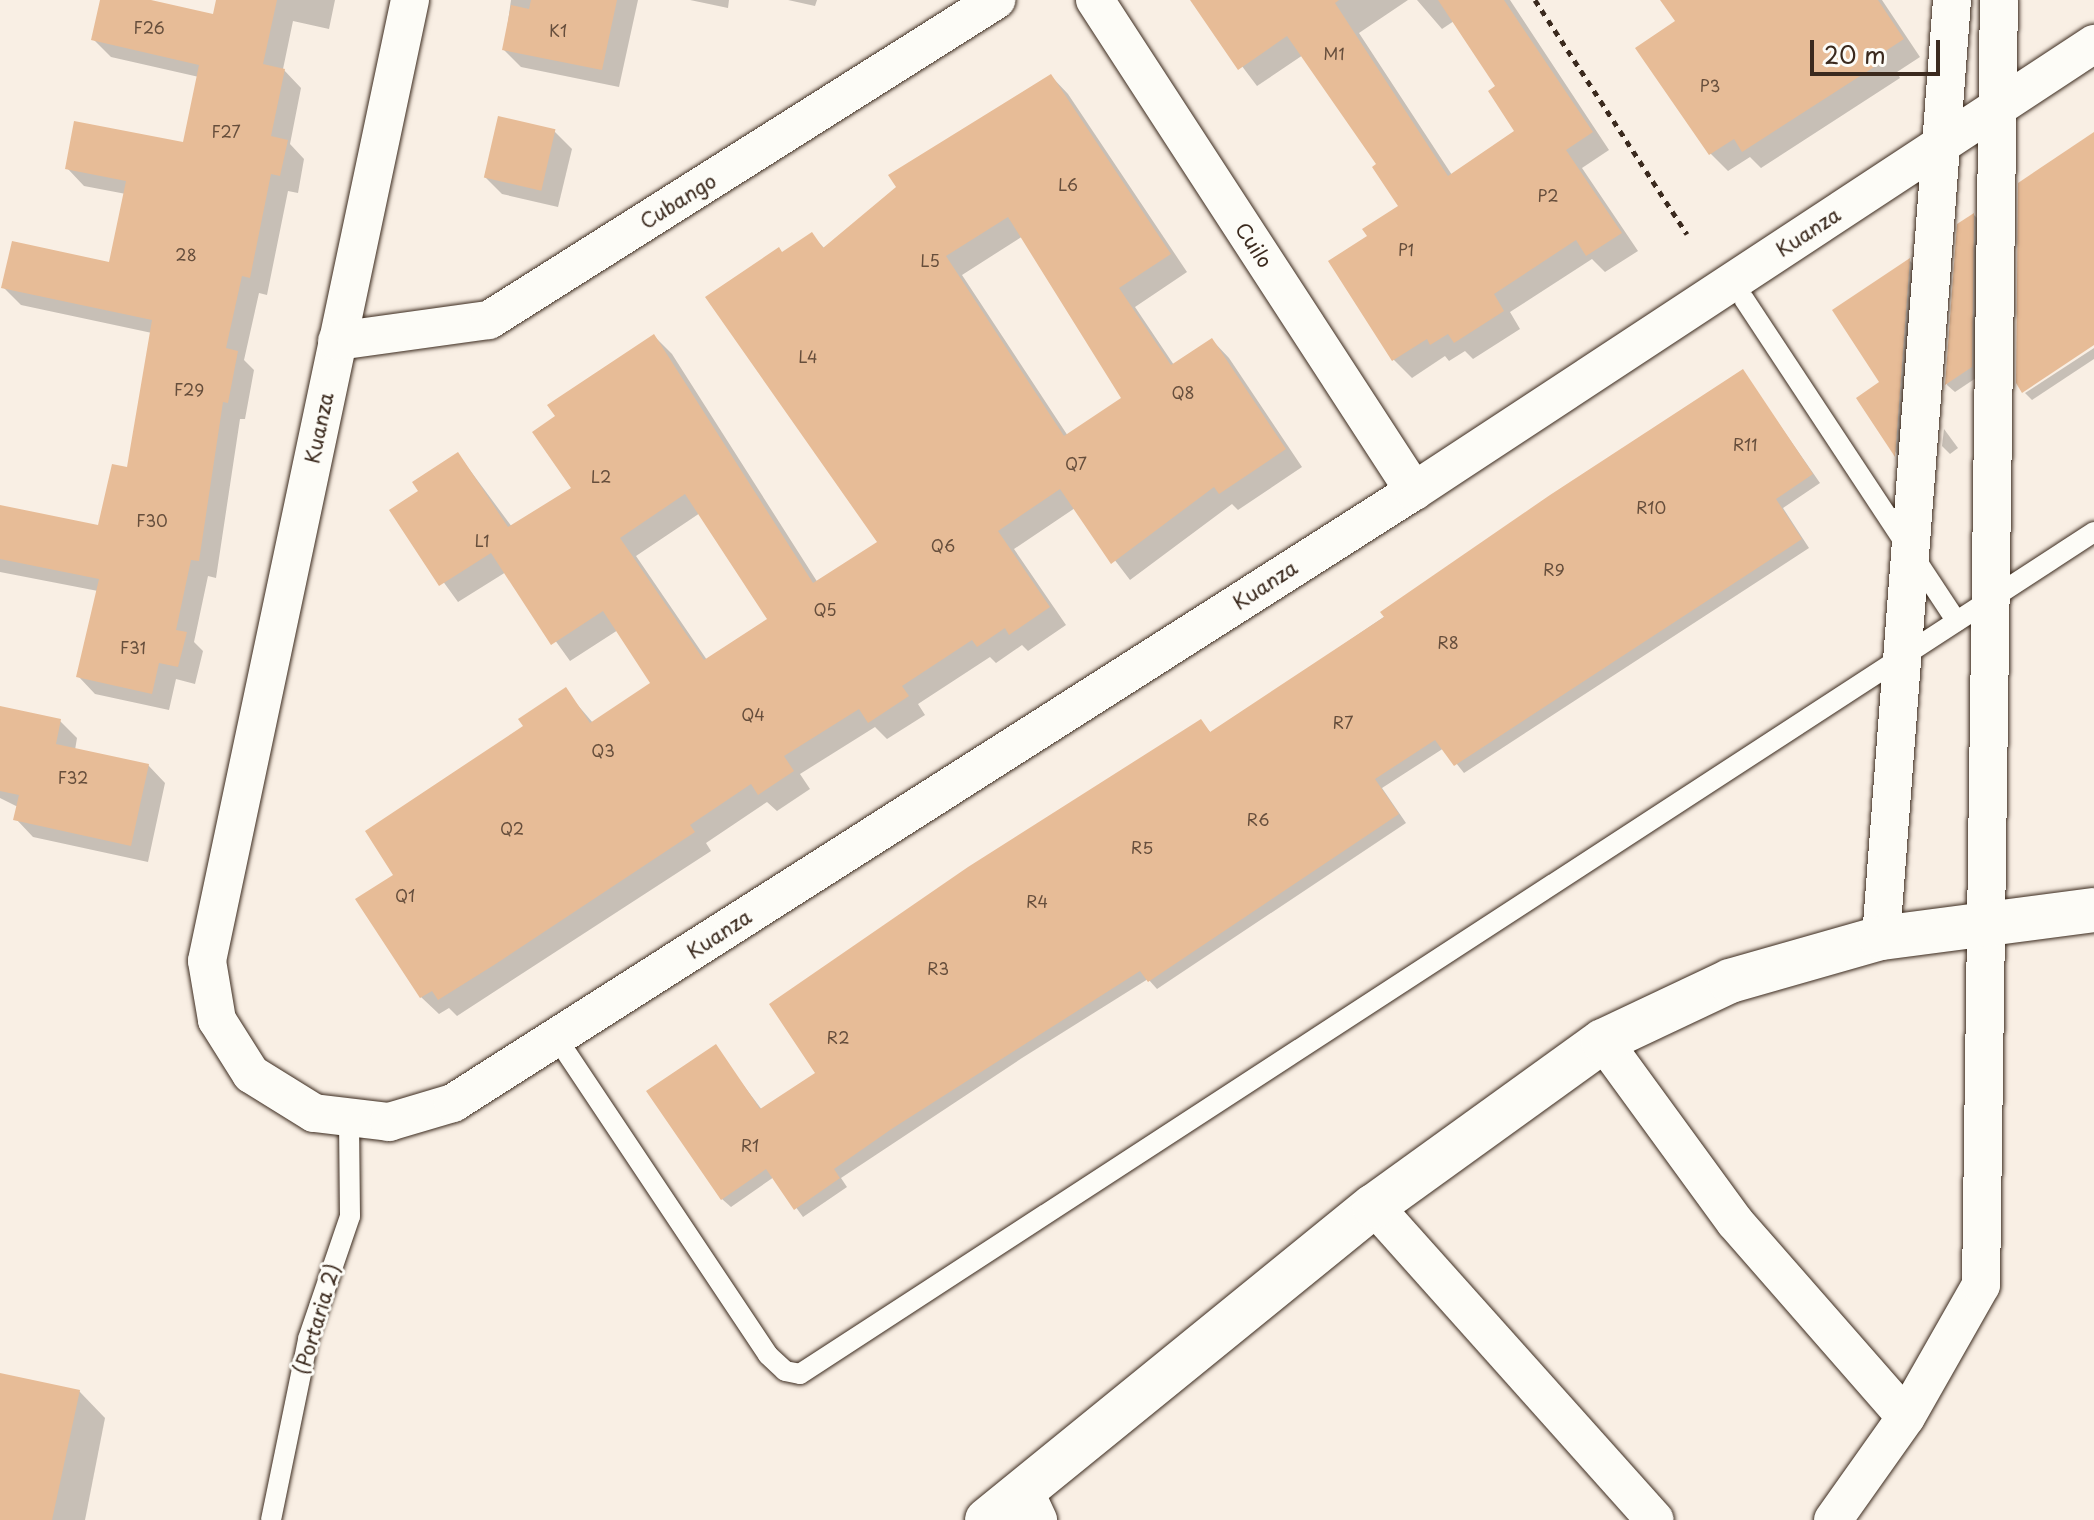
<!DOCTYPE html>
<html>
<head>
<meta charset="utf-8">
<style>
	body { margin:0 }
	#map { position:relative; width:2094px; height:1520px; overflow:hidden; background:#f9efe4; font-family:"Playpen Sans",sans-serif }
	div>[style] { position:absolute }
	.shadow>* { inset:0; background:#0003 }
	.building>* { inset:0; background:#e7bc97; transform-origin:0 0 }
	.path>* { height:5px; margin-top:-2.5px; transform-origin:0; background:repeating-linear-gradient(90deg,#3b2a1e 0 6px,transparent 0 12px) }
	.roads { filter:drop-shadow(0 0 2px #3b2a1e) drop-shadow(0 0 2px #3b2a1e) }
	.service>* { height:20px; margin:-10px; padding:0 10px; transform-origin:10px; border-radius:10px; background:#fdfcf7 }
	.minor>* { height:38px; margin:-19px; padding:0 19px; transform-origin:19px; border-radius:19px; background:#fdfcf7 }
	.tertiary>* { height:44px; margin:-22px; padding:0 22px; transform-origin:22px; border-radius:22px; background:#fdfcf7 }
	span { translate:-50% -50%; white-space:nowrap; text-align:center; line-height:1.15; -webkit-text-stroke:6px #fdfcf7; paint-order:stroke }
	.number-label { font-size:16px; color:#664e3c }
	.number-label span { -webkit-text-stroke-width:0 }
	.street-label { font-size:20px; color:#3b2a1e }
	.scale { position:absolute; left:1810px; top:40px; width:130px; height:36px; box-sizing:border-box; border:4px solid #3b2a1e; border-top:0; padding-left:10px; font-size:24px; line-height:28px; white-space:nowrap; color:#3b2a1e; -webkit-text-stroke:6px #fdfcf7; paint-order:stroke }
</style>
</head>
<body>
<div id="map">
	<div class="shadow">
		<div style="clip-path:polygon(103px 0,142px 0,215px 17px,219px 0,335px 0,329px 29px,293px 21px,283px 69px,301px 88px,290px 144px,304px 159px,298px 193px,288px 191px,267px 295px,259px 293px,244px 360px,254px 370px,245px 419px,240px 419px,216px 578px,208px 576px,194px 642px,203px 651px,195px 684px,176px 679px,169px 710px,95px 694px,78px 676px,98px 591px,0 572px,0 507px,100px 528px,129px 470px,152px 333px,21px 305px,3px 287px,110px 264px,126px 194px,84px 186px,67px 168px,185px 145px,199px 77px,111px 57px,94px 40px)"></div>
		<div style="clip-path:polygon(511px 0,638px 0,619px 87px,521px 67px,504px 50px)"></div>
		<div style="clip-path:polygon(690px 0,729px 0,728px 8px)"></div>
		<div style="clip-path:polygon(788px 0,817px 0,815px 6px)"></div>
		<div style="clip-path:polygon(1192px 0,1408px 0,1359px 33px,1452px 175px,1517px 132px,1498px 87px,1454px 21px,1442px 29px,1417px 0,1510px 0,1609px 150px,1582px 168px,1638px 251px,1605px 272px,1592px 259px,1510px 312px,1520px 329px,1473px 359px,1465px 351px,1449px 361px,1445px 356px,1412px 378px,1394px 360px,1331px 262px,1370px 237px,1401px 207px,1379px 165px,1303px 55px,1257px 86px)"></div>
		<div style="clip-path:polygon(1662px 0,1882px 0,1920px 57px,1897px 72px,1900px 78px,1761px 168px,1750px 157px,1728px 171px,1711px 154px,1677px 22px)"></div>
		<div style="clip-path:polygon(evenodd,1051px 76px,1068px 94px,1187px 272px,1135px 307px,1174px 365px,1212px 340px,1229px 358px,1302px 467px,1238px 510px,1232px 504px,1130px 580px,1075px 508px,1014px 549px,1066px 625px,1028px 651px,1022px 645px,996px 663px,990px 657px,918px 704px,925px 715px,887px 739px,875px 727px,800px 774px,810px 789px,777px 811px,767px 802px,706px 843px,711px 851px,457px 1016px,449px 1008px,439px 1014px,421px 997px,396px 876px,565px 690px,593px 723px,653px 684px,618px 630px,570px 661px,506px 572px,458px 602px,392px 511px,421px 492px,458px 454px,512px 527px,574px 488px,558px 416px,654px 336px,672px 354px,818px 583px,880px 542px,783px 254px,812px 235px,825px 249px,1051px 76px,1023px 236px,1124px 399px,1068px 436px,962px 275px,1023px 236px,1051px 76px,700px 513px,769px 620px,707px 660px,636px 556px,700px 513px)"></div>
		<div style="clip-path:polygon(554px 131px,572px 149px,558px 207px,502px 194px,485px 177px)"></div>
		<div style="clip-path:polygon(1974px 215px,1982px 223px,1979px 376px,1955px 392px,1947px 385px,1959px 225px)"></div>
		<div style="clip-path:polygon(1910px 261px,1918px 269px,1903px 463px,1859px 398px,1882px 383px,1834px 310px)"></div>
		<div style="clip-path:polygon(2094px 348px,2094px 359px,2032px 400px,2025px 393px)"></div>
		<div style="clip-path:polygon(1743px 372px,1820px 483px,1783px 508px,1809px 548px,1464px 773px,1444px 748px,1382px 788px,1406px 823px,1157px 989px,1148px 979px,1022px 1058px,841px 1178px,847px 1187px,803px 1217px,774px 1177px,731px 1207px,722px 1199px,715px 1047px,762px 1110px,818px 1073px,1200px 721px,1212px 734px)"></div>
		<div style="clip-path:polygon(1944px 429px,1958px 448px,1950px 454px,1942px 446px)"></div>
		<div style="clip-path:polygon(0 708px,60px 721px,77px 738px,75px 750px,148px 765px,165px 783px,148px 862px,33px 837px,16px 819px,18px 807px,0 798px)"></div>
		<div style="clip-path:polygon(0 1375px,79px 1391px,105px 1418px,85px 1520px,0 1520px)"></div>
	</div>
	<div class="building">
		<div style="clip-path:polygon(100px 0,151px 0,213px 14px,216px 0,277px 0,263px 64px,285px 69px,271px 136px,288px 140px,280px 176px,271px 174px,250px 278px,242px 276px,226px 348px,238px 351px,228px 403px,223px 402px,199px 561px,191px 560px,176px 630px,187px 632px,178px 667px,159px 663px,152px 694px,76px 677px,99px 579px,0 559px,0 505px,98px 525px,112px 464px,127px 467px,152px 320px,1px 288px,12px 241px,109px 262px,126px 181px,65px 169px,74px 121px,183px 142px,199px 65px,91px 40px)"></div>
		<div style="clip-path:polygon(531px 0,617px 0,602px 70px,502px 50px,511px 5px,529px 9px)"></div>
		<div style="clip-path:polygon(1190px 0,1339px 0,1335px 3px,1448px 176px,1514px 131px,1488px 91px,1495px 86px,1438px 0,1504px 0,1593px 132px,1566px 150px,1622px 233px,1586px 256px,1576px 240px,1494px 294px,1504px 311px,1454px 343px,1448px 334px,1430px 345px,1427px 339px,1392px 361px,1328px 261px,1367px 236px,1362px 229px,1398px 206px,1372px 167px,1376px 164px,1287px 36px,1238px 70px)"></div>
		<div style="clip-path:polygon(1660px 0,1878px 0,1904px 39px,1881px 54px,1885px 60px,1742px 152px,1734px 139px,1709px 155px,1635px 48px,1675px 21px)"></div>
		<div style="clip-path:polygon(evenodd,1051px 74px,1171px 254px,1119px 288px,1171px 365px,1212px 338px,1286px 449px,1219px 494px,1214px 487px,1111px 564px,1060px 489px,998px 531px,1050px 607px,1009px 635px,1005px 628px,977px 647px,972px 640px,902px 686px,909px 696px,868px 723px,859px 709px,784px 756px,794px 771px,758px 795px,751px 784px,690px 825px,695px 832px,494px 965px,438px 1000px,432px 991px,420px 998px,355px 899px,393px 875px,365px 831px,523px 726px,518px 719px,566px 687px,590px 723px,650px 683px,603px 611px,551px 645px,491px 553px,439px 586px,389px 510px,418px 491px,412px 482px,458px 452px,508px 527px,571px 488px,532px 432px,555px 416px,547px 405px,654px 334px,813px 583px,877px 542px,705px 297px,779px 247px,782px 252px,812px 232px,823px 248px,896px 187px,888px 175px,1051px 74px,1008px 217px,1121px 398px,1064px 436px,946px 256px,1008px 217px,1051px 74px,685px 494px,767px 619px,704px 660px,620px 538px,685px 494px)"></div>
		<div style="left:498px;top:116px;width:59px;height:63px;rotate:13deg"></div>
		<div style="clip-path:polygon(2094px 132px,2094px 345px,2022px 393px,2016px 383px,2018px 183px)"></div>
		<div style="clip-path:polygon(1974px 213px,1972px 367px,1945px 385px,1957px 224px)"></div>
		<div style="clip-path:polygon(1910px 258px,1895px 457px,1856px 398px,1879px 382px,1832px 310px)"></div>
		<div style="clip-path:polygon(1743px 369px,1813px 474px,1776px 499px,1802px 539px,1454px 766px,1435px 740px,1375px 779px,1399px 814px,1148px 982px,1140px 971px,893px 1128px,834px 1169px,840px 1178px,794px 1210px,766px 1169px,721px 1200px,646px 1091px,716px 1044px,760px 1109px,815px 1073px,769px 1004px,968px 867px,1201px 719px,1210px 732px,1384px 617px,1380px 612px,1550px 495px)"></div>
		<div style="clip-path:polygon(0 706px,61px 719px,56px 744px,149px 764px,131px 846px,13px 820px,19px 795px,0 791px)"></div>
		<div style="clip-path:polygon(0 1373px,80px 1390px,52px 1520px,0 1520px)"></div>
	</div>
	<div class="path">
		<div style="left:1535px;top:0;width:279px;rotate:57deg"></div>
	</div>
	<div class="roads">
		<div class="service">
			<div style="left:1744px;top:299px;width:386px;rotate:56.6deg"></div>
			<div style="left:556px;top:1037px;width:382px;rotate:56.3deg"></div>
			<div style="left:768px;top:1355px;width:23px;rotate:43deg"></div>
			<div style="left:785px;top:1371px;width:15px;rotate:11deg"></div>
			<div style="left:800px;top:1374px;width:1544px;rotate:-33.05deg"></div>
			<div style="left:271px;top:1520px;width:185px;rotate:-78.4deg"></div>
			<div style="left:308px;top:1339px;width:130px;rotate:-71.1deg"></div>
			<div style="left:350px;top:1216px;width:99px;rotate:-90.6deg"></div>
		</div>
		<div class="minor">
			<div style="left:410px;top:0;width:982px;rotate:101.93deg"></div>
			<div style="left:207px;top:961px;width:60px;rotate:80.4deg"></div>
			<div style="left:217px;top:1020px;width:64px;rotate:57.8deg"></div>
			<div style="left:251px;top:1074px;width:74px;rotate:31.8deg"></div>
			<div style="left:314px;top:1113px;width:76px;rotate:6.8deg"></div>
			<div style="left:389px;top:1122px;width:67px;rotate:-16.5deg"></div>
			<div style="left:453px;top:1103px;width:1139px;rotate:-32.49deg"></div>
			<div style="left:1414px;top:491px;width:814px;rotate:-33.32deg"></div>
			<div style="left:1095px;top:0;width:586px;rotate:56.99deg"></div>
			<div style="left:337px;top:341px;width:153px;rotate:-7.9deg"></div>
			<div style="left:489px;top:320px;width:600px;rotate:-32.26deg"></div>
			<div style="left:1881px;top:938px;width:941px;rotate:-85.67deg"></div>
			<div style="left:1603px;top:1041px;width:224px;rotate:53.9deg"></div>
			<div style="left:1735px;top:1222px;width:259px;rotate:48.8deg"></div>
			<div style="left:1374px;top:1206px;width:421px;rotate:48.2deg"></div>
			<div style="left:1025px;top:1492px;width:31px;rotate:65deg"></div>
			<div style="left:1833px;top:1520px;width:126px;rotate:-54.7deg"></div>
			<div style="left:1906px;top:1417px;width:152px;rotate:-60.4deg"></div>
			<div style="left:1981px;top:1285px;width:1285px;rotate:-89.2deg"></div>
		</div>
		<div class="tertiary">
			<div style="left:987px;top:1520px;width:498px;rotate:-39.1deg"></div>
			<div style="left:1374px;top:1206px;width:282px;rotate:-35.8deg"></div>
			<div style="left:1603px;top:1041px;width:140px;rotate:-25.3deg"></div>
			<div style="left:1730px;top:981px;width:157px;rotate:-15.9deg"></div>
			<div style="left:1881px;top:938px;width:215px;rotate:-7.5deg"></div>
		</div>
	</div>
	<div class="number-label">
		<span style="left:149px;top:27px">F26</span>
		<span style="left:558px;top:30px">K1</span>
		<span style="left:1334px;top:53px">M1</span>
		<span style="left:1710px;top:85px">P3</span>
		<span style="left:226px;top:131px">F27</span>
		<span style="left:1068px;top:184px">L6</span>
		<span style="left:1548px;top:195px">P2</span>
		<span style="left:1406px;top:249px">P1</span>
		<span style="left:186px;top:254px">28</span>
		<span style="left:930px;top:260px">L5</span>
		<span style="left:808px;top:356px">L4</span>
		<span style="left:189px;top:389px">F29</span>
		<span style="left:1183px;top:392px">Q8</span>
		<span style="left:1745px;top:444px">R11</span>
		<span style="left:1076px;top:463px">Q7</span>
		<span style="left:601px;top:476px">L2</span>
		<span style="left:1651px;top:507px">R10</span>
		<span style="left:152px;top:520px">F30</span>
		<span style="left:482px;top:540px">L1</span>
		<span style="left:943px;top:545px">Q6</span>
		<span style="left:1554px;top:569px">R9</span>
		<span style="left:825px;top:609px">Q5</span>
		<span style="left:1448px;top:642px">R8</span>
		<span style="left:133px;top:647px">F31</span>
		<span style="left:753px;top:714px">Q4</span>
		<span style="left:1343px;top:722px">R7</span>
		<span style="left:603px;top:750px">Q3</span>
		<span style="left:73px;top:777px">F32</span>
		<span style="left:1258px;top:819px">R6</span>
		<span style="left:512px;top:828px">Q2</span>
		<span style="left:1142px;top:847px">R5</span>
		<span style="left:405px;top:895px">Q1</span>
		<span style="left:1037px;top:901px">R4</span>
		<span style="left:938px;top:968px">R3</span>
		<span style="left:838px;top:1037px">R2</span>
		<span style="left:750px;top:1145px">R1</span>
	</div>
	<div class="street-label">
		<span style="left:678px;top:201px;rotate:-32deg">Cubango</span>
		<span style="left:1808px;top:232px;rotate:-33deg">Kuanza</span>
		<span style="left:1254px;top:245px;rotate:57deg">Cuilo</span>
		<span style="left:319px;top:428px;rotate:-78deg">Kuanza</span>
		<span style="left:1265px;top:585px;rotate:-33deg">Kuanza</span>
		<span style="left:719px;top:934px;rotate:-33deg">Kuanza</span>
		<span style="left:317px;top:1319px;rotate:-73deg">(Portaria 2)</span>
	</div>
	<div class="scale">20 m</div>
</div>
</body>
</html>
